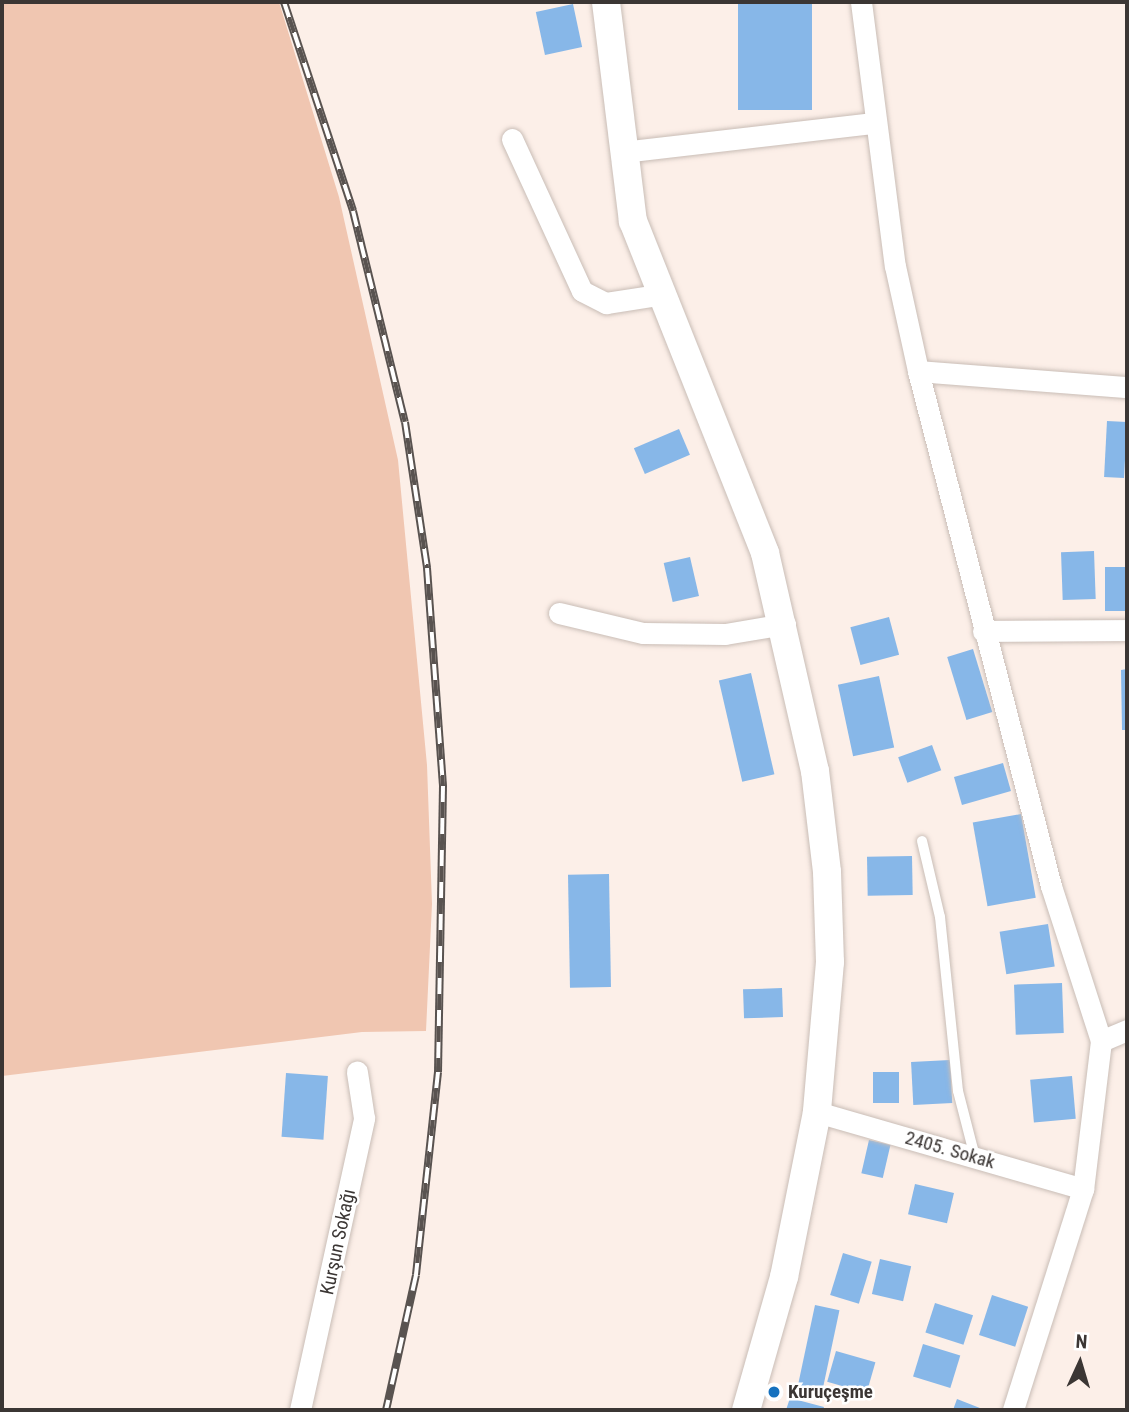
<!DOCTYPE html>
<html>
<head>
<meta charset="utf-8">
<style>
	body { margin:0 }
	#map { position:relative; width:1129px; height:1412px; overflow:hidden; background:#fcefe8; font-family:"Roboto Condensed",sans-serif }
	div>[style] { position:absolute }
	.green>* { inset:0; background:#f0c6b1 }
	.building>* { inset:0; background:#87b7e8; transform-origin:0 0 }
	.roads { filter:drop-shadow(0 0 2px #c9bdb6) drop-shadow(0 0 2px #c9bdb6) }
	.lane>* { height:10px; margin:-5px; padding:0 5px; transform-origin:5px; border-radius:5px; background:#fff }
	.street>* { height:21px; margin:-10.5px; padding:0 10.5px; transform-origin:10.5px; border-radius:10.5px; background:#fff }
	.secondary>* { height:28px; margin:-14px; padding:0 14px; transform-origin:14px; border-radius:14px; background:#fff }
	.rail>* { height:8px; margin-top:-4px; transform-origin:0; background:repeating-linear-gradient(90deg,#fff 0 16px,#595350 0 32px); box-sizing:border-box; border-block:2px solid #595350 }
	.dots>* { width:19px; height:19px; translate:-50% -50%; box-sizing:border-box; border:4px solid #fff; border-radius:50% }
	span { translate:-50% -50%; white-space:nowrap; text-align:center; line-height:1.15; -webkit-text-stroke:5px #fff; paint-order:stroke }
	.street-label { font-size:19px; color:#3b3634 }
	.poi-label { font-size:19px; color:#3b3634; font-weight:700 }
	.left { translate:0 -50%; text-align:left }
	.frame { position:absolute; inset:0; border:4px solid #3b3634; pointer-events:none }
	.north { position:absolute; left:1045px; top:1328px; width:70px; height:70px; -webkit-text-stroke:5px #fff; paint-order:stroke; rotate:4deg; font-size:19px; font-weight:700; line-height:28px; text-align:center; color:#3b3634 }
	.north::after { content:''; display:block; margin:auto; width:24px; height:32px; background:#3b3634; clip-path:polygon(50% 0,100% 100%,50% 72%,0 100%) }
</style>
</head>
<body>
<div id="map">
	<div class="green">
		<div style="clip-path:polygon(2px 2px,279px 2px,339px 197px,398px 460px,427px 765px,432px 904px,426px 1031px,362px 1032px,2px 1076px)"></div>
	</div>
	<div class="building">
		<div style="left:738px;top:2px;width:74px;height:108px"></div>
		<div style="left:573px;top:4px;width:44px;height:38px;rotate:78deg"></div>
		<div style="left:1107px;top:421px;width:20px;height:56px;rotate:3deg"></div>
		<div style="left:679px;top:429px;width:28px;height:49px;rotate:67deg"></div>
		<div style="left:1094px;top:551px;width:48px;height:33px;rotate:88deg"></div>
		<div style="left:690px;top:557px;width:40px;height:27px;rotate:77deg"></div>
		<div style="left:1105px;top:567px;width:22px;height:44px"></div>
		<div style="left:889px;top:617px;width:39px;height:40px;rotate:75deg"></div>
		<div style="left:973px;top:649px;width:66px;height:27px;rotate:73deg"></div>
		<div style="clip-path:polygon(1127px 669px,1127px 730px,1122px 730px,1121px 670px)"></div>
		<div style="left:751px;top:673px;width:104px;height:33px;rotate:77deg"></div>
		<div style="left:879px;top:676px;width:73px;height:42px;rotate:78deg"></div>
		<div style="left:932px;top:745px;width:27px;height:36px;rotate:70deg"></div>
		<div style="left:1003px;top:763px;width:29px;height:51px;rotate:74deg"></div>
		<div style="left:1021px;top:814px;width:85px;height:49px;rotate:80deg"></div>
		<div style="left:912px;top:856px;width:39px;height:45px;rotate:89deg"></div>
		<div style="left:609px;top:874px;width:113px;height:41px;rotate:89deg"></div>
		<div style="left:1048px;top:924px;width:43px;height:49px;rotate:81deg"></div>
		<div style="left:1062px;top:983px;width:50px;height:48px;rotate:88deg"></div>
		<div style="left:782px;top:988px;width:29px;height:39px;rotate:88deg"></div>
		<div style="left:950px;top:1060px;width:43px;height:39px;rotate:87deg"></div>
		<div style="left:873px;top:1072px;width:26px;height:31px"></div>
		<div style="left:286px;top:1073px;width:42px;height:64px;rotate:4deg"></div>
		<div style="left:1072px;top:1076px;width:43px;height:42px;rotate:85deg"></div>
		<div style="left:869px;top:1140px;width:22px;height:34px;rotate:13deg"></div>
		<div style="left:915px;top:1184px;width:40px;height:31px;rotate:13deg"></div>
		<div style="left:843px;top:1253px;width:30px;height:44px;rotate:17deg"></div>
		<div style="left:880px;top:1259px;width:32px;height:36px;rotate:13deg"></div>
		<div style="left:992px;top:1295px;width:38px;height:42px;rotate:18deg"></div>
		<div style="left:935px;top:1303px;width:40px;height:31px;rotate:18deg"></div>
		<div style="left:815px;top:1305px;width:25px;height:83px;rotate:12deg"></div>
		<div style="left:923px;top:1344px;width:39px;height:34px;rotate:17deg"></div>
		<div style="left:836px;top:1351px;width:41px;height:32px;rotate:16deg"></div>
		<div style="clip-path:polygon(790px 1398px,824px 1407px,823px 1410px,786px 1410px)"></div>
		<div style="clip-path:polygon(957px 1399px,985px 1410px,953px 1410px)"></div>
	</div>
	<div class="roads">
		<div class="lane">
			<div style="left:922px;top:841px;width:78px;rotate:76.7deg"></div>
			<div style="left:940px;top:917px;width:175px;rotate:84.1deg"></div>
			<div style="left:958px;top:1091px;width:68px;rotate:75.6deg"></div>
		</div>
		<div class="street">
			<div style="left:861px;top:2px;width:266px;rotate:82.7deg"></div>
			<div style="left:895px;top:266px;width:107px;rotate:77.6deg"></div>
			<div style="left:918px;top:371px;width:532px;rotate:75.52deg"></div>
			<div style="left:1051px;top:886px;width:163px;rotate:72.1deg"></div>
			<div style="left:1101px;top:1041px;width:149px;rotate:96.9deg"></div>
			<div style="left:1083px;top:1189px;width:232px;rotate:107.6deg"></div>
			<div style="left:512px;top:139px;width:167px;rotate:65.3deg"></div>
			<div style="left:582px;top:291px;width:27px;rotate:27deg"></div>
			<div style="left:606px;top:303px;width:53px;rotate:-8.7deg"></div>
			<div style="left:622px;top:152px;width:254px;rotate:-6.6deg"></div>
			<div style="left:918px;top:371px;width:210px;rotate:4.4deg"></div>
			<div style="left:559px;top:613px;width:86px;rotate:13.4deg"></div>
			<div style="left:643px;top:633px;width:82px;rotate:0.7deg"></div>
			<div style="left:725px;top:634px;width:61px;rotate:-9.5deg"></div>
			<div style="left:983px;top:631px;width:144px;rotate:-0.4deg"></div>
			<div style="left:1101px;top:1041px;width:28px;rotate:-23deg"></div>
			<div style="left:817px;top:1112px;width:277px;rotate:16.1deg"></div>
			<div style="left:300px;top:1410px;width:299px;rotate:-77.6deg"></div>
			<div style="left:364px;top:1118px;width:47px;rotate:-98.7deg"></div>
		</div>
		<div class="secondary">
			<div style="left:606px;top:2px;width:221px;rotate:83deg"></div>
			<div style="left:633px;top:221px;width:357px;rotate:68.3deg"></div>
			<div style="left:765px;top:553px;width:224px;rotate:77.1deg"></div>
			<div style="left:815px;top:771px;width:102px;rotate:83.2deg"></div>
			<div style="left:827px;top:872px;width:90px;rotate:88.1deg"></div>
			<div style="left:830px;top:962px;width:151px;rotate:95deg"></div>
			<div style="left:817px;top:1112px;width:168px;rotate:101.3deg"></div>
			<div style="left:784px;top:1277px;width:138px;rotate:105.9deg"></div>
		</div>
	</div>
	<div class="rail">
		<div style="left:284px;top:2px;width:220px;rotate:71.7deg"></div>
		<div style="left:353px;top:211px;width:217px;rotate:76.2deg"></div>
		<div style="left:405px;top:422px;width:148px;rotate:81.4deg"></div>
		<div style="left:427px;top:568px;width:219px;rotate:85.8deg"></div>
		<div style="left:443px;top:786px;width:286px;rotate:91deg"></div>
		<div style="left:438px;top:1072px;width:204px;rotate:96.2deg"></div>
		<div style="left:416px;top:1275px;width:138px;rotate:102.5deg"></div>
	</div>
	<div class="dots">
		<div style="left:774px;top:1392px;background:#1671be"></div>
	</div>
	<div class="street-label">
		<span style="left:950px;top:1150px;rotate:16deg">2405. Sokak</span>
		<span style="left:338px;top:1242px;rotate:-78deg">Kurşun Sokağı</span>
	</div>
	<div class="poi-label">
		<span class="left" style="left:788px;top:1392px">Kuruçeşme</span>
	</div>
	<div class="frame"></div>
	<div class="north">N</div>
</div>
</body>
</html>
